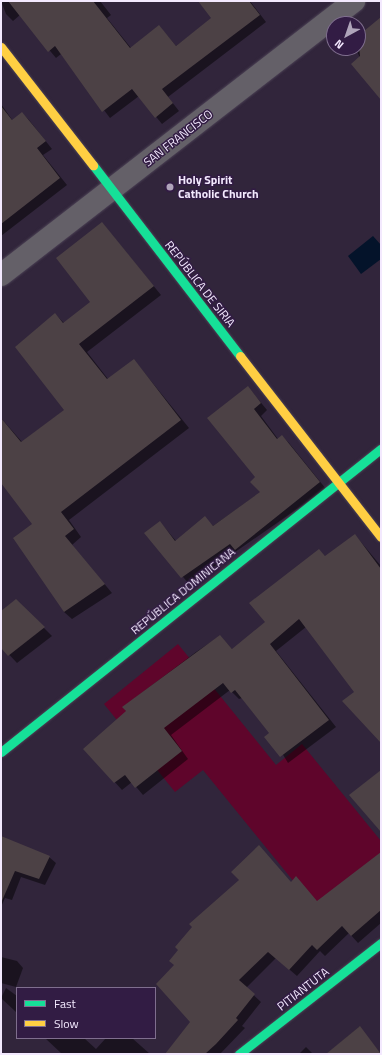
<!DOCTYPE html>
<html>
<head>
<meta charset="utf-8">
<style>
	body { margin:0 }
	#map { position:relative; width:382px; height:1055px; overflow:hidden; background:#31253b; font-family:"Titillium Web",sans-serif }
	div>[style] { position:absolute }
	.green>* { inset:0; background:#5f052b }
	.water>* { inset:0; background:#04132a }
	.shadow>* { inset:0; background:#0007 }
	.building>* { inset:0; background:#4c4145 }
	.roads { filter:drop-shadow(0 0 1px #4c4255) drop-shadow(0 0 1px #4c4255) }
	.street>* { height:22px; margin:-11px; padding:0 11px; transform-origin:11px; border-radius:11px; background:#646068 }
	.fast>* { height:9px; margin:-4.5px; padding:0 4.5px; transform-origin:4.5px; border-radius:4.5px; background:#16e098 }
	.slow>* { height:9px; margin:-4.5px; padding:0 4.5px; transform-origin:4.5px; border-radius:4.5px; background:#ffcf43 }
	.dots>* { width:11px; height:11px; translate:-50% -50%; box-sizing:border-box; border:2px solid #321c44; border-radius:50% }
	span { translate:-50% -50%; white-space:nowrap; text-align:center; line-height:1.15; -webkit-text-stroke:3px #321c44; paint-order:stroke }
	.street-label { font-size:12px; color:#f3e9fe }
	.poi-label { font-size:12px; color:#f3e9fe; font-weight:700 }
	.left { translate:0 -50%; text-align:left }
	.frame { position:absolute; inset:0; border:2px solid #f3e9fe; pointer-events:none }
	.legend { position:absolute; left:16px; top:987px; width:140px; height:52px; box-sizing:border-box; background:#321c44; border:1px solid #7f6e8e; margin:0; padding:5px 7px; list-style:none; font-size:12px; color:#f3e9fe }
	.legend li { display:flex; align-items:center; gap:8px; height:20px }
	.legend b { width:20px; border:1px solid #7f6e8e }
	.north { position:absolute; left:326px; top:16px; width:40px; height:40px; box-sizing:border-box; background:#321c44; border:1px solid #7f6e8e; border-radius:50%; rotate:220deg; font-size:11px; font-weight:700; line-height:16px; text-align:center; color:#f3e9fe }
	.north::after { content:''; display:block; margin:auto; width:14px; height:18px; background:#afa4ba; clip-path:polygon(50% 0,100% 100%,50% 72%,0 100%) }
</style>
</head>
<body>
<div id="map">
	<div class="green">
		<div style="clip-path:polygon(178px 644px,276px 765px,302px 744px,381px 841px,381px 892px,334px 931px,203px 770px,175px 792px,104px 704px)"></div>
	</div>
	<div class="water">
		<div style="clip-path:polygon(373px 236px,381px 245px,381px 259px,361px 274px,348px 256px)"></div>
	</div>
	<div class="shadow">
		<div style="clip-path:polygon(1px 1px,100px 1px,111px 15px,107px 18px,131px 48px,159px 26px,176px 46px,213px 18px,199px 1px,250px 1px,266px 22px,168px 97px,179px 111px,162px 124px,139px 96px,110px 118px,61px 54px,56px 58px,20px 15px,13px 21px,6px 14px)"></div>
		<div style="clip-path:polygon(381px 19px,381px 98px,355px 48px,358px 48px,358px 38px)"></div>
		<div style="clip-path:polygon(1px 104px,13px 121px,22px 113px,29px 120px,52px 149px,43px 155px,67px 185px,1px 236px)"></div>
		<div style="clip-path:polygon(102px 223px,161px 295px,87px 352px,108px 379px,134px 360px,189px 428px,69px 520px,81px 537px,72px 545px,112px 593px,72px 619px,64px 612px,33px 524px,1px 481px,1px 418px,22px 442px,65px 410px,55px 314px,64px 323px,92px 302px)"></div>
		<div style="clip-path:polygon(248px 387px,267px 410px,261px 416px,278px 439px,282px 436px,289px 443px,326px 489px,189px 584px,146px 533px,160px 522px,176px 541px,205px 518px,213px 526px,261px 492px)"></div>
		<div style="clip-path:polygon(355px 535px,381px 566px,381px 742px,356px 692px,306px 627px,276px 651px,336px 727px,288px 763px,270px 733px,242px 698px,239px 699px,230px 690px,171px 735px,188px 759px,143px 795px,132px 782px,122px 790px,85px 749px,127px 712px,123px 707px,196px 652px,220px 636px,233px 650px,266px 622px,319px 550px,326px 557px)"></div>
		<div style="clip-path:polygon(16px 600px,52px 636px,17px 663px,1px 646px,1px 613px)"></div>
		<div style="clip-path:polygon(1px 838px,49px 857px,56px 863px,45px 885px,21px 877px,12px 900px,5px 898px,1px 907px)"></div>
		<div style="clip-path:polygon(381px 853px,381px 923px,358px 943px,349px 933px,325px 956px,320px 951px,297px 976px,276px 958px,246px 988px,261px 1002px,242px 1026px,245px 1028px,220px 1054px,192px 1054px,291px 882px,318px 902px)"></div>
		<div style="clip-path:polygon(1px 957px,17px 961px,23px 968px,16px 987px,1px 983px)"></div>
		<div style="clip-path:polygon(6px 988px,17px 996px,17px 1013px,1px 998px)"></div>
		<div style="clip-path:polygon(359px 1027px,381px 1054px,327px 1054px)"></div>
		<div style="clip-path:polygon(45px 1038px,84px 1038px,96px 1049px,106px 1038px,132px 1038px,150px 1054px,62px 1054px)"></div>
		<div style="clip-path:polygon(306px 1047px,313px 1054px,299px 1054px)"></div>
	</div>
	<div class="building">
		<div style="clip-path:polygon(8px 1px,93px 1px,130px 48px,159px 25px,176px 46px,211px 18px,198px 1px,249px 1px,260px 15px,162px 89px,173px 103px,155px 118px,132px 89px,102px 112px,55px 46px,48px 52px)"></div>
		<div style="clip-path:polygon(381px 17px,381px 100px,351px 64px,360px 56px,358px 36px)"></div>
		<div style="clip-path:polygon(1px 106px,12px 120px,22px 112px,46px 141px,37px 148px,60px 178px,1px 224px)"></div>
		<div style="clip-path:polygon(102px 222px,154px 286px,79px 344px,107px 379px,134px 359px,181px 420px,61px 512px,74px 529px,65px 536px,105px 584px,64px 612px,13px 538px,32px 524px,1px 483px,1px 418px,21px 442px,64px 410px,15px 347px,55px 313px,63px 323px,90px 302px,56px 258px)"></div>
		<div style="clip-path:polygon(248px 386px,261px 403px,254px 409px,277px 439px,282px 435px,320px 482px,235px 550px,230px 544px,181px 578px,144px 533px,160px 521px,175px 541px,205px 516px,213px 526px,260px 492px,250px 482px,255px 477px,207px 418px)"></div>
		<div style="clip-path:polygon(355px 534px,381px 569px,381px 743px,342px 701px,354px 692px,299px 619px,270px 644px,329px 720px,280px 757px,264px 737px,269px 733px,235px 690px,231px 693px,223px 683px,164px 728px,182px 751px,135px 788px,125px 775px,114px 783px,83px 749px,126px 711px,122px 707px,220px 635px,232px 649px,265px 622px,249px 603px,319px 549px,325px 556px)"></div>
		<div style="clip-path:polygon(16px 599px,45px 627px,8px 656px,1px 648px,1px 611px)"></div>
		<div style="clip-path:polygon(381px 770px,381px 832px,349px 795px)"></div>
		<div style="clip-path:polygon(1px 836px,50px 856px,39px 879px,15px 871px,1px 903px)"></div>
		<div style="clip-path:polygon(259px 845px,291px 882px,296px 876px,317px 901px,381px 852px,381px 910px,351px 936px,342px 926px,317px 950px,312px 945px,289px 970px,268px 952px,239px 980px,255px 994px,236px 1018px,238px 1020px,216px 1044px,205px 1054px,165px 1054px,190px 1022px,156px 984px,174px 965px,169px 961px,178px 950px,175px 947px,192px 927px,189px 924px,239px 880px,231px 872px)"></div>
		<div style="clip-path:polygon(360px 1026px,381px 1054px,326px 1054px)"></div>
	</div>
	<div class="roads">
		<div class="street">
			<div style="left:1px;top:275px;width:447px;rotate:-37.8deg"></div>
		</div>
		<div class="fast">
			<div style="left:93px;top:165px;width:241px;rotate:52.4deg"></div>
			<div style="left:1px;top:752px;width:486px;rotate:-38.6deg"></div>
			<div style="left:239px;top:1054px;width:180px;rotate:-38deg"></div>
		</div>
		<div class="slow">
			<div style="left:1px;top:47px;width:150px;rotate:52.1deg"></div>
			<div style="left:240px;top:356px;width:229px;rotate:52.1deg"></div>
		</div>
	</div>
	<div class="dots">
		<div style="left:170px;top:187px;background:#afa4ba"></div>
	</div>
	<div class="street-label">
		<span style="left:178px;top:138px;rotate:-38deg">SAN FRANCISCO</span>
		<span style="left:200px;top:284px;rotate:52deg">REPÚBLICA DE SIRIA</span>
		<span style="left:183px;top:591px;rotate:-39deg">REPÚBLICA DOMINICANA</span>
		<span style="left:303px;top:989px;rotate:-38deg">PITIANTUTA</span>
	</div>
	<div class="poi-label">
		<span class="left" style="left:178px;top:187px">Holy Spirit<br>Catholic Church</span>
	</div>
	<div class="frame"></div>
	<ul class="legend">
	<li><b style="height:5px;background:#16e098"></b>Fast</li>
	<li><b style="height:5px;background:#ffcf43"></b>Slow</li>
	</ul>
	<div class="north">N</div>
</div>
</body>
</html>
